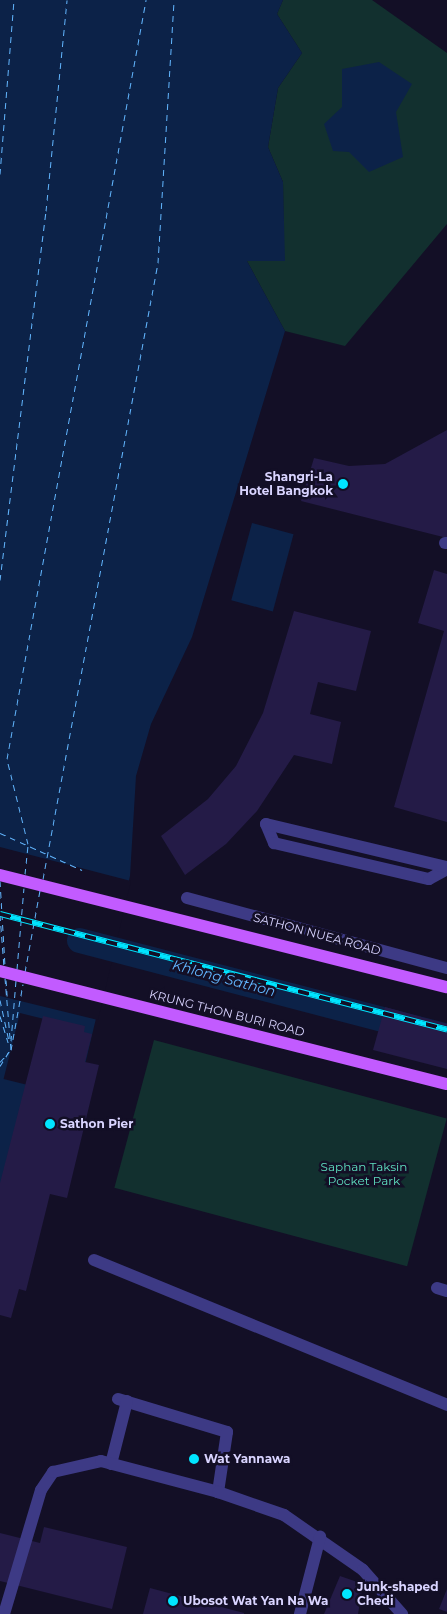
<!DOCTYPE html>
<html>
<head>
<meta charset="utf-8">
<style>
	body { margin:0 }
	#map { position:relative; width:447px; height:1614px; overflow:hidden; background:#130f26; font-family:Montserrat,sans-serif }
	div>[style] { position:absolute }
	.green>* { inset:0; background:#12302f; transform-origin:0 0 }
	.water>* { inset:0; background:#0c2248; transform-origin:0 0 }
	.pier>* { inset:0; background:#130f26; transform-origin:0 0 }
	.canal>* { height:25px; margin:-12.5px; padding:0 12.5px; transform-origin:12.5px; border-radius:12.5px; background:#0c2248 }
	.ferry>* { height:1px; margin-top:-0.5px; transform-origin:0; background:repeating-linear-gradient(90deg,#62b6ff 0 6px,transparent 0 11px) }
	.building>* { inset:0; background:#241b47 }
	.minor>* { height:12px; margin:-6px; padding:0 6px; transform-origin:6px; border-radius:6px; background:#3d3a85 }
	.major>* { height:12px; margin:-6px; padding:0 6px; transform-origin:6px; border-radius:6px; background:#c25bff }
	.rail>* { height:5.5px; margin-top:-2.75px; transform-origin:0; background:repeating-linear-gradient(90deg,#130f26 0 11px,#00e5ff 0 22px); box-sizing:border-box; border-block:1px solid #00e5ff }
	.dots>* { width:14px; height:14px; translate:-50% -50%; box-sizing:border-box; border:2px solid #130f26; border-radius:50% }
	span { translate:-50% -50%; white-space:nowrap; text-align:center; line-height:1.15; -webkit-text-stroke:5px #130f26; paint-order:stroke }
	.poi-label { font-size:12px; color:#d9d4ff; font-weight:700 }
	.right { translate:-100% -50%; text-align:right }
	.left { translate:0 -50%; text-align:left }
	.street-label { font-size:12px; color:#d9d4ff }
	.park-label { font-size:12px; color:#5fe0c0 }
	.water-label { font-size:14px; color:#62b6ff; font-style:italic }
</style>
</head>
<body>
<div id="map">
	<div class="green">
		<div style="clip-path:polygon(283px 0,372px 0,447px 53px,447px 224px,345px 346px,285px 331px,247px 261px,284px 261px,283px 182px,268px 147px,278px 88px,302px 53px,277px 14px)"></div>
		<div style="left:154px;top:1040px;width:303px;height:153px;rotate:15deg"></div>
	</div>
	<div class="water">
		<div style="clip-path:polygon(0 0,283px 0,277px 14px,302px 53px,278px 88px,268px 147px,283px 182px,285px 261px,247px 261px,285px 331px,192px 637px,151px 724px,136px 776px,130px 876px,82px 1077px,0 1312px)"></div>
		<div style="clip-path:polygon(379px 62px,412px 84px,396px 112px,403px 157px,369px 172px,349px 152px,333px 151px,324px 124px,342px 107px,342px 69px)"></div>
		<div style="left:252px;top:523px;width:43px;height:80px;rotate:15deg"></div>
	</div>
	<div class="pier">
		<div style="clip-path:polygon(0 847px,131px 881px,98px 1020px,0 996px)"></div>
		<div style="left:20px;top:1013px;width:25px;height:68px;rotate:14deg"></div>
	</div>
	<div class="canal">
		<div style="left:79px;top:940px;width:380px;rotate:14.6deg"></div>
	</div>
	<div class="ferry">
		<div style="left:0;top:174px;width:175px;rotate:-85.4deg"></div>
		<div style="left:0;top:580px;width:372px;rotate:-82.9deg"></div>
		<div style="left:46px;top:211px;width:212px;rotate:-84.3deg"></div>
		<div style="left:0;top:833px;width:90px;rotate:24.3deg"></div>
		<div style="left:25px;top:874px;width:30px;rotate:-84deg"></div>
		<div style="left:28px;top:844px;width:88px;rotate:-103.9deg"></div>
		<div style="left:7px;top:759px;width:772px;rotate:-79.62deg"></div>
		<div style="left:43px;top:879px;width:627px;rotate:-79.43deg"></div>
		<div style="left:158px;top:263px;width:263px;rotate:-86.5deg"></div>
		<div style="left:0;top:881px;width:85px;rotate:86.6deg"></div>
		<div style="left:0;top:915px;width:52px;rotate:85.6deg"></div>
		<div style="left:17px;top:969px;width:81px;rotate:-85.1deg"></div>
		<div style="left:25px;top:972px;width:83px;rotate:-79.6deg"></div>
		<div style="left:5px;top:978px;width:72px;rotate:85.2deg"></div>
		<div style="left:11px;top:1050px;width:67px;rotate:-79.7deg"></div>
		<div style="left:6px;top:980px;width:16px;rotate:86deg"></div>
		<div style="left:0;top:1000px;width:42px;rotate:77.6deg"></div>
		<div style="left:0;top:1016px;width:30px;rotate:73deg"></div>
		<div style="left:11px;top:1041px;width:61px;rotate:-85.3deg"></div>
		<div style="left:0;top:1062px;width:12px;rotate:-48deg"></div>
		<div style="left:0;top:1066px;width:19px;rotate:-58deg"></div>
	</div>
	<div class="building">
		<div style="clip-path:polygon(447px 430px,447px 538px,301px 501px,314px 458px,349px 466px,385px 464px)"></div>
		<div style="clip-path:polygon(434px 570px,447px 574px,447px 822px,394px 807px,444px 631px,418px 623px)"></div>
		<div style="clip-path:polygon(294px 611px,371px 631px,356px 691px,318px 682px,310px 714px,341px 722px,332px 764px,294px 755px,257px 811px,226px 844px,185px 875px,161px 836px,208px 799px,236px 766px,263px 713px)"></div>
		<div style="clip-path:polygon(385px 1007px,447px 1024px,447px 1069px,373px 1050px)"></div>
		<div style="clip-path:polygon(43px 1016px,85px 1026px,84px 1032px,92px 1034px,85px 1062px,99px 1065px,67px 1198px,50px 1194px,26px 1291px,19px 1289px,11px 1318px,0 1315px,0 1183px)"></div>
		<div style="clip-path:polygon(44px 1527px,127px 1547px,112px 1609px,0 1581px,0 1533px,40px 1543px)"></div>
		<div style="clip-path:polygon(340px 1576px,363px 1584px,358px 1614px,324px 1614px)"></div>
		<div style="clip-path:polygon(150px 1588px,244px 1613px,244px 1614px,143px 1614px)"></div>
		<div style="clip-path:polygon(447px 1589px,447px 1612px,439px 1609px)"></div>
	</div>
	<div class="minor">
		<div style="left:445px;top:543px;width:2px"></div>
		<div style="left:266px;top:824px;width:21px;rotate:67deg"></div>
		<div style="left:274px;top:843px;width:159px;rotate:13.1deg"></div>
		<div style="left:429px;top:879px;width:21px;rotate:-29deg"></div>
		<div style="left:266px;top:824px;width:186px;rotate:13.4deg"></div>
		<div style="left:187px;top:898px;width:269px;rotate:15.1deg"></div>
		<div style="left:94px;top:1260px;width:382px;rotate:22.3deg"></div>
		<div style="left:437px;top:1288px;width:10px;rotate:17deg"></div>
		<div style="left:118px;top:1399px;width:114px;rotate:16.8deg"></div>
		<div style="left:227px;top:1432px;width:61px;rotate:98.5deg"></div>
		<div style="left:111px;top:1464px;width:65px;rotate:-75.7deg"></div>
		<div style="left:4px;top:1614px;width:129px;rotate:-73.4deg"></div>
		<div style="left:41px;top:1490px;width:22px;rotate:-56deg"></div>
		<div style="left:53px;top:1472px;width:49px;rotate:-12.9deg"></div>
		<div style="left:101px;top:1461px;width:121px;rotate:14.8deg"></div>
		<div style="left:218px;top:1492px;width:70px;rotate:19.2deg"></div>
		<div style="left:284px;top:1515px;width:96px;rotate:34.8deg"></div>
		<div style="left:363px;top:1570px;width:59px;rotate:48.4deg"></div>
		<div style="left:300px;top:1614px;width:80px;rotate:-75.4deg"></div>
	</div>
	<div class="major">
		<div style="left:0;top:875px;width:461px;rotate:14.1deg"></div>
		<div style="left:0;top:971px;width:461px;rotate:14.2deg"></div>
	</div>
	<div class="rail">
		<div style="left:0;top:914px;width:462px;rotate:14.5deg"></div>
	</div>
	<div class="dots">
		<div style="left:343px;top:484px;background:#00e5ff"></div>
		<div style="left:50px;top:1124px;background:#00e5ff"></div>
		<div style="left:194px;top:1459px;background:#00e5ff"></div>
		<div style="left:347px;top:1594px;background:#00e5ff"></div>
		<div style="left:173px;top:1601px;background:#00e5ff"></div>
	</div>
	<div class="poi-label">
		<span class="right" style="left:333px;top:484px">Shangri-La<br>Hotel Bangkok</span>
		<span class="left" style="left:60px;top:1124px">Sathon Pier</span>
		<span class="left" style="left:204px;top:1459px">Wat Yannawa</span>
		<span class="left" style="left:357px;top:1594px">Junk-shaped<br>Chedi</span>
		<span class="left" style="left:183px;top:1601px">Ubosot Wat Yan Na Wa</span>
	</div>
	<div class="street-label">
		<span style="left:317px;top:934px;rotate:15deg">SATHON NUEA ROAD</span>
		<span style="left:227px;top:1013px;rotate:14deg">KRUNG THON BURI ROAD</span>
	</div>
	<div class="park-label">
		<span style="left:364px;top:1174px">Saphan Taksin<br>Pocket Park</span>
	</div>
	<div class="water-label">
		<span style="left:224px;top:978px;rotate:15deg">Khlong Sathon</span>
	</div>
</div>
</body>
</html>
